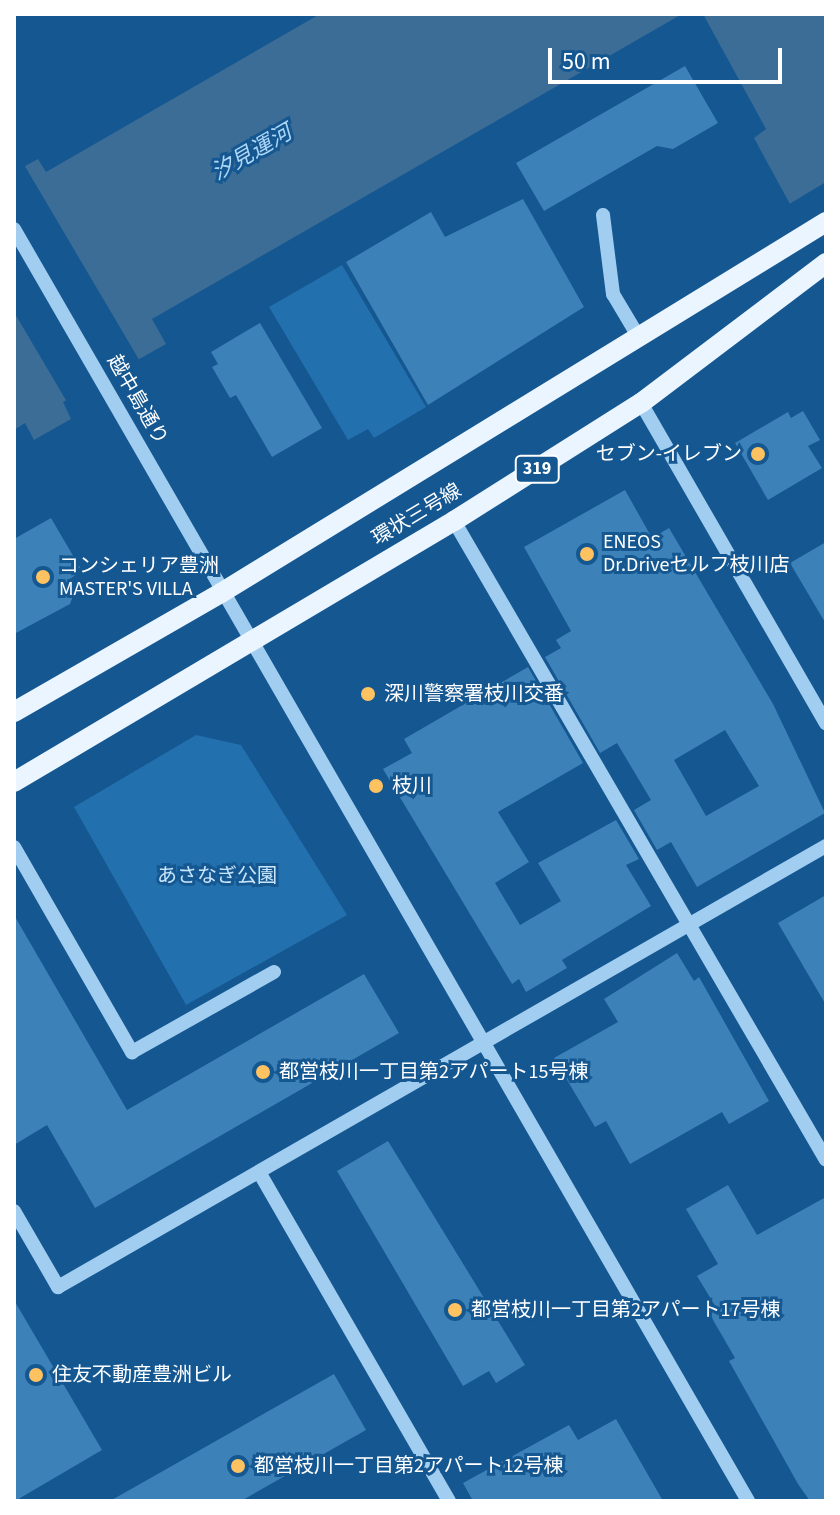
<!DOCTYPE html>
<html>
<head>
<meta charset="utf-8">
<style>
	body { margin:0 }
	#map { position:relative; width:840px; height:1515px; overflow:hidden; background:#145791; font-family:"Source Sans 3","Noto Sans JP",sans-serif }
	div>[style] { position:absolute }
	.green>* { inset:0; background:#2370ae }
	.water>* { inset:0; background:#3c6d97 }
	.pier>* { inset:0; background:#145791 }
	.building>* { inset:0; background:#3d81b9 }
	.minor>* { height:14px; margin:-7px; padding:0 7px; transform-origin:7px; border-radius:7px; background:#a1cdf1 }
	.major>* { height:20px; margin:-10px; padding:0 10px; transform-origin:10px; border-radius:10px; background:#ebf5ff }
	.dots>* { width:22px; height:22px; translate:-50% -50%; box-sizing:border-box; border:4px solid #145791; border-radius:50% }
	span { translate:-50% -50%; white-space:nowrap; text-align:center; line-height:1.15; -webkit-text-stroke:6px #145791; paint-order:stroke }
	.shield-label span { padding:2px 6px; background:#145791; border:2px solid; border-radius:6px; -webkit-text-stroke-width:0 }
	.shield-label { font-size:18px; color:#fff; font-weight:700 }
	.street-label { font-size:20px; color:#fff }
	.poi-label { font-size:20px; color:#fff }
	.right { translate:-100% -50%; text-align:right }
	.left { translate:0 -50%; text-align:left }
	.park-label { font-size:20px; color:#c8e5fc }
	.water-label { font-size:22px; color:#add7f8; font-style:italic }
	.frame { position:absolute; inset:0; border:16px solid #fff; pointer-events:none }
	.scale { position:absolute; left:548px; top:48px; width:234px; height:36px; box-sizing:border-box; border:4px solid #fff; border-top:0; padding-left:10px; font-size:24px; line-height:28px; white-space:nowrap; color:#fff; -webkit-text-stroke:6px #145791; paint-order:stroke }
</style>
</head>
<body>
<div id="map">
	<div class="green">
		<div style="clip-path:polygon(342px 265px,426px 407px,374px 438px,368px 429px,348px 440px,269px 307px)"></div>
		<div style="clip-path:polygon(196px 735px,241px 745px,347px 915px,186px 1005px,74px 807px)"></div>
	</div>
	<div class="water">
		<div style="clip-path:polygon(320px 14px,682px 14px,152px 319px,166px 344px,63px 402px,71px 419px,34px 440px,25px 423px,14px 430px,14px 172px,38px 159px,46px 172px)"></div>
		<div style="clip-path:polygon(703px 14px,826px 14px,826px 270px,754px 138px,766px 129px)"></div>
	</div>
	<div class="pier">
		<div style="clip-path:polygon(23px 163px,141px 363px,70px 407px,14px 312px,14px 168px)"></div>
		<div style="clip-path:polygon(826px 182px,826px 274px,786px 206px)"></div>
	</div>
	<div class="building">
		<div style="clip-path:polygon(685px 66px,718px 123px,673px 149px,657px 146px,544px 211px,516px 163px)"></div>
		<div style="clip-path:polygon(523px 199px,584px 307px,428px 405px,346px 262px,431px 212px,445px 237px)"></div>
		<div style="clip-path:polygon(260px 323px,322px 428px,272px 457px,236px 395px,230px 398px,212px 367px,218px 364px,211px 352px)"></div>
		<div style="clip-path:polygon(803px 411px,820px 440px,808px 446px,822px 468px,768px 500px,735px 443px,788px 412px,791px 418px)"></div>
		<div style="clip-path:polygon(evenodd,625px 490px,652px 538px,669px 528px,773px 704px,825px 813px,697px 887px,671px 842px,657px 850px,634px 810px,651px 800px,617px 743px,600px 753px,545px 657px,561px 648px,556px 640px,571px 631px,524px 547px,625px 490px,725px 730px,759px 786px,706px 816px,674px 760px,725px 730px)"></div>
		<div style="clip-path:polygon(51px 518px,82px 571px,68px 580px,75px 591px,70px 604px,14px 634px,14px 539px)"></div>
		<div style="clip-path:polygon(826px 542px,826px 624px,790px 563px)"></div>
		<div style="clip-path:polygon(528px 667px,583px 763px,498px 812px,529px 862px,495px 883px,520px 925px,561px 901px,538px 863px,616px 820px,639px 859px,626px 865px,651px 906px,562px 960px,567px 968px,526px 992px,519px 979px,512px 984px,383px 769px,412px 753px,404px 739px)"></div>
		<div style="clip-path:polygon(826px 895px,826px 1005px,778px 923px)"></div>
		<div style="clip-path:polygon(14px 915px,127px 1110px,364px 974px,399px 1033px,95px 1208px,47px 1125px,14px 1145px)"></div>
		<div style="clip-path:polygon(677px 953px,694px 981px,699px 977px,769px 1101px,729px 1124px,722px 1112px,630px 1164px,606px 1121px,595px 1127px,554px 1058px,618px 1022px,604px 999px)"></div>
		<div style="clip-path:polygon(388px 1141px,525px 1365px,496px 1383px,489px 1371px,463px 1386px,337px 1171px)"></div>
		<div style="clip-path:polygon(728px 1185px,757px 1235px,826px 1197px,826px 1501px,810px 1501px,798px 1484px,729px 1361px,735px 1358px,709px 1313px,717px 1309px,697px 1276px,718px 1264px,686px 1209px)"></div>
		<div style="clip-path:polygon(14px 1300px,102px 1450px,15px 1501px,14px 1501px)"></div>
		<div style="clip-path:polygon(334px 1374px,366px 1430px,241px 1501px,110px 1501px)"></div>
		<div style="clip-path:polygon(616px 1419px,663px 1501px,473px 1501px,463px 1483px,569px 1425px,578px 1440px)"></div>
	</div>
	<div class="minor">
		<div style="left:603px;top:215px;width:80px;rotate:82.8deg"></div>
		<div style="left:613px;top:294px;width:49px;rotate:59.2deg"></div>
		<div style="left:14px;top:229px;width:1469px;rotate:60.01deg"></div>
		<div style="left:641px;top:403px;width:370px;rotate:60deg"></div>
		<div style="left:454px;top:521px;width:739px;rotate:59.79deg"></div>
		<div style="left:14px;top:847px;width:237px;rotate:60.1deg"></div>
		<div style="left:132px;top:1052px;width:163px;rotate:-29.4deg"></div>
		<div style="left:259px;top:1172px;width:380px;rotate:60deg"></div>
		<div style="left:14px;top:1211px;width:88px;rotate:59.9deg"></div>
		<div style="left:58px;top:1287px;width:886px;rotate:-29.87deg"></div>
	</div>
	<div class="major">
		<div style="left:14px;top:712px;width:239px;rotate:-29.9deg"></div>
		<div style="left:221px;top:593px;width:710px;rotate:-31.52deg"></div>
		<div style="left:14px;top:782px;width:512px;rotate:-30.68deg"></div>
		<div style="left:454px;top:521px;width:221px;rotate:-32.3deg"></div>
		<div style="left:641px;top:403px;width:232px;rotate:-37.1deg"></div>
	</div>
	<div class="dots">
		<div style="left:758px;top:454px;background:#ffc261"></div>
		<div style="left:587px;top:554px;background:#ffc261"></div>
		<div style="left:43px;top:577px;background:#ffc261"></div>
		<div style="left:368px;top:694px;background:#ffc261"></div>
		<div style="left:376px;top:786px;background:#ffc261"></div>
		<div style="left:263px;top:1072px;background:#ffc261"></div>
		<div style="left:455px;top:1310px;background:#ffc261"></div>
		<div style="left:36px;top:1375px;background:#ffc261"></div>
		<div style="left:238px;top:1466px;background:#ffc261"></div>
	</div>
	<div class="shield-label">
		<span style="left:537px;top:469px">319</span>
	</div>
	<div class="street-label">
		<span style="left:137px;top:400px;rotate:60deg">越中島通り</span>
		<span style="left:417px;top:515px;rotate:-31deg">環状三号線</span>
	</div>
	<div class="poi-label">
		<span class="right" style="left:742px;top:454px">セブン-イレブン</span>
		<span class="left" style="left:603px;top:554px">ENEOS<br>Dr.Driveセルフ枝川店</span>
		<span class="left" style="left:59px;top:578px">コンシェリア豊洲<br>MASTER'S VILLA</span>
		<span class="left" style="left:384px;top:694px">深川警察署枝川交番</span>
		<span class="left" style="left:392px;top:786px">枝川</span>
		<span class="left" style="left:279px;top:1072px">都営枝川一丁目第2アパート15号棟</span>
		<span class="left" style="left:471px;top:1310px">都営枝川一丁目第2アパート17号棟</span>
		<span class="left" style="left:52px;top:1375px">住友不動産豊洲ビル</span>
		<span class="left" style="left:254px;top:1466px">都営枝川一丁目第2アパート12号棟</span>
	</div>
	<div class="park-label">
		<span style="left:217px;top:876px">あさなぎ公園</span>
	</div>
	<div class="water-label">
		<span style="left:252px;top:153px;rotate:-30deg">汐見運河</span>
	</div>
	<div class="frame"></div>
	<div class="scale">50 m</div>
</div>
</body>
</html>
